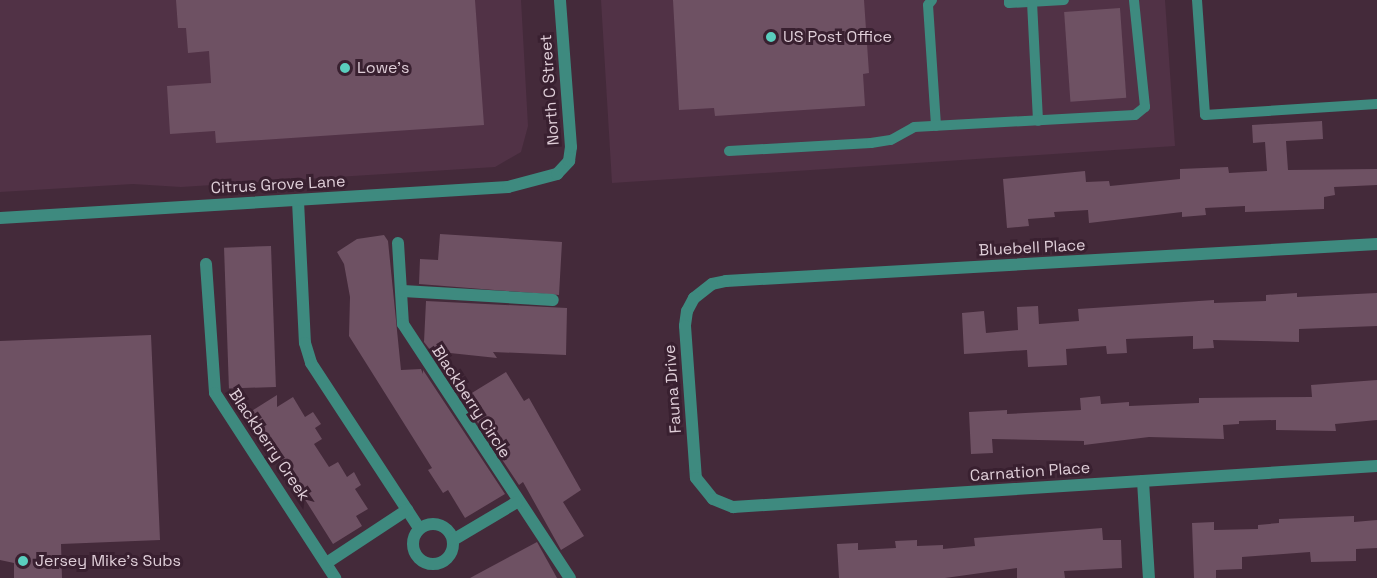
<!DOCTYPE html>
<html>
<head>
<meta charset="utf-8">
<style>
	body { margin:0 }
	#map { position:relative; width:1377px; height:578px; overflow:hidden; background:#442a3a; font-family:"Space Grotesk",sans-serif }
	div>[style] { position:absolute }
	.built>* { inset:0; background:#513246 }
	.building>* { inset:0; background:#6e5163; transform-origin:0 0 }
	.service>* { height:10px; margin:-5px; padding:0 5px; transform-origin:5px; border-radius:5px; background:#3e8a7f }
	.minor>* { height:12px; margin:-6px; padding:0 6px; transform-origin:6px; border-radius:6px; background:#3e8a7f }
	.minor>.ring { margin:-6px; padding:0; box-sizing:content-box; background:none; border:12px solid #3e8a7f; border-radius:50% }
	.tertiary>* { height:12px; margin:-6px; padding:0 6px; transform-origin:6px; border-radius:6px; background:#3e8a7f }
	.dots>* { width:16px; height:16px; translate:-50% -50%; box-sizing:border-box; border:3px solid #392030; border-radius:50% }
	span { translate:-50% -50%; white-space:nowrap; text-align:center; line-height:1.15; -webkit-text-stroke:6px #392030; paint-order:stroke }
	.poi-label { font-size:16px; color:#dfced8 }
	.left { translate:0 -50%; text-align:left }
	.street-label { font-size:16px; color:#dfced8 }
</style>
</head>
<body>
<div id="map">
	<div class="built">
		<div style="clip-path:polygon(0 0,521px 0,528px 126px,521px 152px,495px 167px,181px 187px,133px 184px,0 192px)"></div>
		<div style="clip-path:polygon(601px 0,1165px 0,1175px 146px,612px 183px)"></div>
	</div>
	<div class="building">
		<div style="clip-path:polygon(176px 0,475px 0,484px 125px,216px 143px,215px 131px,170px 134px,167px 86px,211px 83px,209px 51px,188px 53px,186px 28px,178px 28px)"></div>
		<div style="clip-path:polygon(673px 0,864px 0,869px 73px,863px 74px,865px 106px,715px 116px,714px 108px,679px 110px)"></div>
		<div style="left:1120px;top:8px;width:90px;height:56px;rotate:86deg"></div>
		<div style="clip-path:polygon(1322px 121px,1323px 139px,1286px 141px,1288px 170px,1377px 169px,1377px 185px,1334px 187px,1335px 195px,1324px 197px,1324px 209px,1245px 212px,1245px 206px,1205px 208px,1206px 215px,1182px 217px,1182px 212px,1089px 223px,1088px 210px,1054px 212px,1055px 217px,1028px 219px,1029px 226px,1007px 228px,1003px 179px,1085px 171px,1086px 182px,1109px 181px,1110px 186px,1180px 179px,1180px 169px,1228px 167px,1229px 173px,1267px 171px,1265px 142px,1253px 143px,1252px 125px)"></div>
		<div style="clip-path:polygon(440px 234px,562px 242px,559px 295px,419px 284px,420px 259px,438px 260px)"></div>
		<div style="clip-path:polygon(384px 235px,388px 241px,401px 370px,421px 369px,423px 374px,423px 370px,505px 494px,465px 518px,448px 490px,443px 493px,428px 470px,432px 468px,349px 336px,350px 297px,344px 264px,337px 252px,357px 239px)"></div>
		<div style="left:271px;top:246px;width:141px;height:47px;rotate:88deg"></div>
		<div style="clip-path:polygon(1297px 293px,1297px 297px,1377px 293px,1377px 326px,1299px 329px,1299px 342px,1213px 340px,1214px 348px,1193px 349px,1193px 336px,1126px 339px,1127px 353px,1107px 354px,1106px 346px,1066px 349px,1067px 365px,1028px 367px,1027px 350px,964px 354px,962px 313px,984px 311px,986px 333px,1018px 330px,1017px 307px,1038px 306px,1039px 324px,1079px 321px,1078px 309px,1214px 300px,1214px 303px,1266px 301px,1266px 295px)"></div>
		<div style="clip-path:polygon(426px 301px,567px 308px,566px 355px,493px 352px,497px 358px,431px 351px,424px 342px)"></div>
		<div style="clip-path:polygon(151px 335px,160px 540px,61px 544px,62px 578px,14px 578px,14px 563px,0 560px,0 341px)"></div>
		<div style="clip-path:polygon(506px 372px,524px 401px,529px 398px,581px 490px,563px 502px,584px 536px,561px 550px,523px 482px,519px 485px,462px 399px)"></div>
		<div style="clip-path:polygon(1377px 380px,1377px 420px,1335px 424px,1336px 431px,1276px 430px,1276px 420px,1239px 421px,1239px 424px,1223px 425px,1224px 439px,1149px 437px,1084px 445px,1084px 441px,992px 439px,993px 453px,971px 454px,969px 412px,1007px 410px,1007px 414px,1081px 410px,1080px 398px,1100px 396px,1101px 404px,1129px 402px,1129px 406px,1199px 403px,1199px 398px,1312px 397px,1311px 385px)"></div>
		<div style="clip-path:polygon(277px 395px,277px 407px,293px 397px,305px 417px,313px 412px,321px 424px,315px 428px,322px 439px,314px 444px,329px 467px,338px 462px,347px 477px,354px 472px,361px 485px,355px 489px,368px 509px,356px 516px,362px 526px,333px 544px,250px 412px)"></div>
		<div style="clip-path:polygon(1354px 516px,1354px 522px,1377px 520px,1377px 548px,1356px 549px,1356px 561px,1311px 562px,1310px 552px,1242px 557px,1242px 569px,1216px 570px,1216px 578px,1194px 578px,1192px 523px,1214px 522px,1214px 530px,1258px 529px,1258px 525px,1279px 523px,1279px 519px)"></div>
		<div style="clip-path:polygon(1102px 528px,1103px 540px,1121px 540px,1122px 568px,1064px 571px,1065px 578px,1017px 578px,1017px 568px,945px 578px,839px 578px,837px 544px,858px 543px,858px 550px,896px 548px,895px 541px,917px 540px,917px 546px,943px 545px,943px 549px,975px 546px,974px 538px)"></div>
		<div style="clip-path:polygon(537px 542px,557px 578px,470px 578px)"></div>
	</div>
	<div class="service">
		<div style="left:932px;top:0;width:6px;rotate:129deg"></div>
		<div style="left:928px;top:5px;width:121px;rotate:86.2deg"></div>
		<div style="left:1009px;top:0;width:3px;rotate:90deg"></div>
		<div style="left:1009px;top:3px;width:55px;rotate:-3.1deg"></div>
		<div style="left:1197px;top:0;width:115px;rotate:86deg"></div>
		<div style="left:1205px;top:115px;width:172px;rotate:-3.7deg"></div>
		<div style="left:1032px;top:2px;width:119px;rotate:87.1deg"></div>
		<div style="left:729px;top:151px;width:142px;rotate:-3.2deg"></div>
		<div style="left:871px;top:143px;width:20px;rotate:-9deg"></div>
		<div style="left:891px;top:140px;width:26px;rotate:-29deg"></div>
		<div style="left:914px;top:127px;width:221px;rotate:-3.1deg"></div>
		<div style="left:1135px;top:115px;width:13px;rotate:-39deg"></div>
		<div style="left:1145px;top:107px;width:108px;rotate:-95.9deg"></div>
	</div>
	<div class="minor">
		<div style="left:298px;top:201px;width:142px;rotate:87.2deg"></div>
		<div style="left:305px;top:343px;width:21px;rotate:73deg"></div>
		<div style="left:311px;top:363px;width:197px;rotate:56.8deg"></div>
		<div style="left:0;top:218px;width:509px;rotate:-3.49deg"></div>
		<div style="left:508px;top:187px;width:51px;rotate:-14.9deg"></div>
		<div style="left:398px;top:243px;width:81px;rotate:86.5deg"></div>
		<div style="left:403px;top:324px;width:304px;rotate:56.7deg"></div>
		<div style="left:1377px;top:244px;width:652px;rotate:176.75deg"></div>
		<div style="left:726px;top:281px;width:14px;rotate:168deg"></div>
		<div style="left:712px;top:284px;width:23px;rotate:142deg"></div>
		<div style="left:694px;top:298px;width:15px;rotate:118deg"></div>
		<div style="left:687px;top:311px;width:15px;rotate:98deg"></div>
		<div style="left:685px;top:326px;width:152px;rotate:85.9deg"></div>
		<div style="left:696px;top:478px;width:27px;rotate:51deg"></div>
		<div style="left:713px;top:499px;width:22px;rotate:22deg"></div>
		<div style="left:733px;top:507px;width:645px;rotate:-3.64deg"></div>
		<div style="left:206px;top:264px;width:129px;rotate:86deg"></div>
		<div style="left:215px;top:393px;width:221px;rotate:57deg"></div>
		<div style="left:403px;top:291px;width:150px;rotate:3.4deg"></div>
		<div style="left:1143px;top:481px;width:97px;rotate:86.5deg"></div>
		<div class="ring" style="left:413px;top:524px;width:28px;height:28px"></div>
		<div style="left:453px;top:540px;width:74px;rotate:-30.7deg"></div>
		<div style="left:328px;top:562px;width:95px;rotate:-33.4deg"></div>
	</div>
	<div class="tertiary">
		<div style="left:557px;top:174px;width:18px;rotate:-47deg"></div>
		<div style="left:569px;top:161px;width:14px;rotate:-82deg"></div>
		<div style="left:571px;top:147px;width:147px;rotate:-94.3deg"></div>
	</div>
	<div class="dots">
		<div style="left:771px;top:37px;background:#5acebe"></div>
		<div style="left:345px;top:68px;background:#5acebe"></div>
		<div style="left:23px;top:561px;background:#5acebe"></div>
	</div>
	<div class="poi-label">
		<span class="left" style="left:783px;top:37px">US Post Office</span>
		<span class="left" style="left:357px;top:68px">Lowe's</span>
		<span class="left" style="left:35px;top:561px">Jersey Mike's Subs</span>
	</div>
	<div class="street-label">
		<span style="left:550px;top:90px;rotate:-94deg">North C Street</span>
		<span style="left:278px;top:185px;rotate:-3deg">Citrus Grove Lane</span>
		<span style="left:1032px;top:248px;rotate:-3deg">Bluebell Place</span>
		<span style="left:673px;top:389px;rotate:-94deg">Fauna Drive</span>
		<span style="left:471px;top:402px;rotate:57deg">Blackberry Circle</span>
		<span style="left:269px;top:445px;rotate:56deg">Blackberry Creek</span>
		<span style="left:1030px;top:472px;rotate:-4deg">Carnation Place</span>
	</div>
</div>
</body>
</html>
